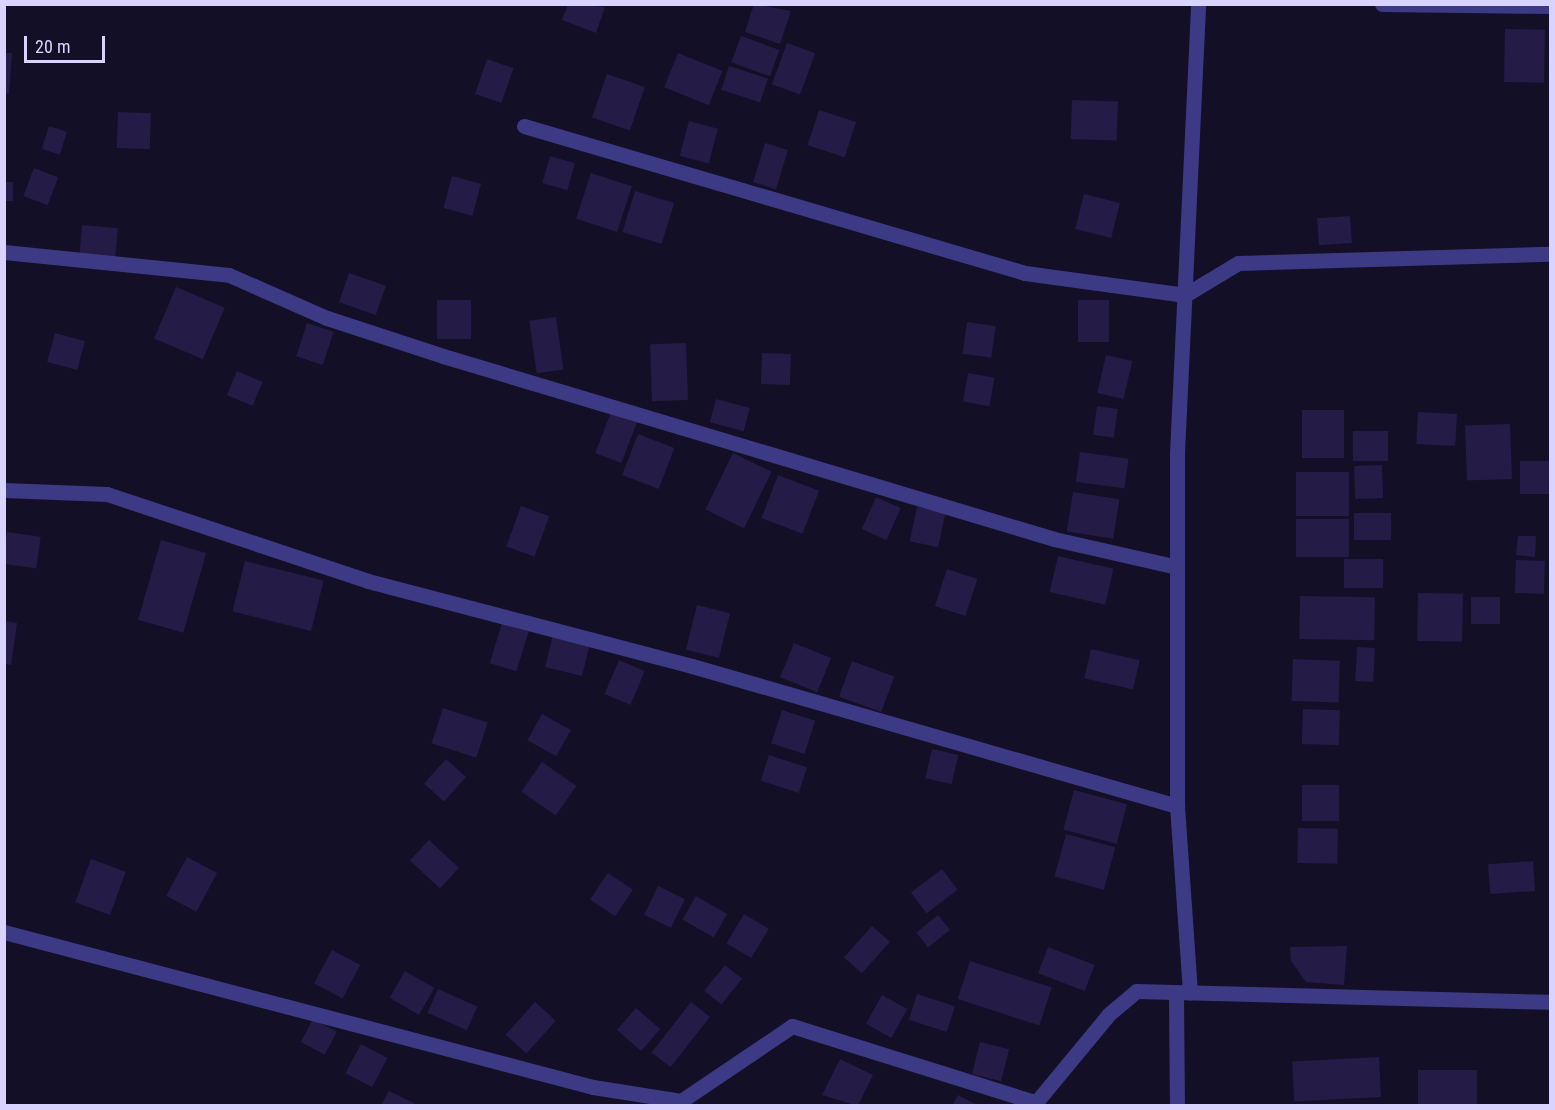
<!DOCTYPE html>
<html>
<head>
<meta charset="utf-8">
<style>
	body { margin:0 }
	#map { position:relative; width:1555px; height:1110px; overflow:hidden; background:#130f26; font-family:"Roboto Condensed",sans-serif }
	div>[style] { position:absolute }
	.building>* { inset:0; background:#241b47; transform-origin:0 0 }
	.minor>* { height:15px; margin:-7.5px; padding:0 7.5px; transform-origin:7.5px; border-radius:7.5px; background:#3d3a85 }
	span { translate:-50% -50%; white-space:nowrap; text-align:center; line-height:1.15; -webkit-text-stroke:6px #130f26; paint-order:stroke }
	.frame { position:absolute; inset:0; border:6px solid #d9d4ff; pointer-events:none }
	.scale { position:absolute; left:24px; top:36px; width:81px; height:27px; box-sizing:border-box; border:3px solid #d9d4ff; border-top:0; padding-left:8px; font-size:18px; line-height:21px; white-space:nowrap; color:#d9d4ff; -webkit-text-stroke:4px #130f26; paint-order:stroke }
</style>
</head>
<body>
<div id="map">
	<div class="building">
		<div style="clip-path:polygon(568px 4px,605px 7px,596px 33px,562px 20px)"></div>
		<div style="clip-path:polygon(754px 4px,791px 11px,780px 44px,745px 32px)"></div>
		<div style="left:1505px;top:29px;width:40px;height:53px;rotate:1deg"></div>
		<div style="left:741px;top:36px;width:41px;height:28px;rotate:20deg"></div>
		<div style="left:787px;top:43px;width:30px;height:44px;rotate:20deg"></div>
		<div style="clip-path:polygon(4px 53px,12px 53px,9px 94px,4px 93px)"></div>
		<div style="left:678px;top:53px;width:48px;height:37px;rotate:22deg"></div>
		<div style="left:487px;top:59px;width:28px;height:37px;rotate:19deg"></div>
		<div style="left:729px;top:66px;width:41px;height:25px;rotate:18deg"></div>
		<div style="left:607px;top:74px;width:40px;height:46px;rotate:19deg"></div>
		<div style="left:1072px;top:100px;width:46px;height:39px;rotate:2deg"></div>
		<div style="left:819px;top:110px;width:39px;height:37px;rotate:18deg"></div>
		<div style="left:118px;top:112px;width:33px;height:36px;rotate:2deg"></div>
		<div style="left:689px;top:121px;width:30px;height:36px;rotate:15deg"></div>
		<div style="left:49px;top:126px;width:19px;height:24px;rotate:18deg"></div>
		<div style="left:765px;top:143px;width:24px;height:41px;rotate:17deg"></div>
		<div style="left:550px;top:156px;width:26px;height:28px;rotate:16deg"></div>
		<div style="left:34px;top:168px;width:26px;height:30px;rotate:21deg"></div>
		<div style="left:591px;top:173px;width:43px;height:48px;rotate:18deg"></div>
		<div style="left:452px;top:176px;width:30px;height:33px;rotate:15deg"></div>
		<div style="left:4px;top:182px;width:9px;height:19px"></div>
		<div style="left:635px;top:191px;width:41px;height:43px;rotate:17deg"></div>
		<div style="left:1084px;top:194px;width:37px;height:36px;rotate:14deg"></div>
		<div style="left:1350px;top:216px;width:27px;height:33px;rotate:86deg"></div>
		<div style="left:82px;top:225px;width:36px;height:29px;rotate:5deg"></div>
		<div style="left:349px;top:273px;width:39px;height:31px;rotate:19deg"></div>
		<div style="left:176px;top:287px;width:53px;height:56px;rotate:23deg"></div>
		<div style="left:437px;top:300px;width:34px;height:39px"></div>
		<div style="left:1078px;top:300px;width:31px;height:42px"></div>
		<div style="left:556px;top:317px;width:53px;height:27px;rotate:82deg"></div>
		<div style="left:967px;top:322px;width:29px;height:32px;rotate:8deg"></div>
		<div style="left:307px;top:323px;width:28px;height:35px;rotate:18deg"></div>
		<div style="left:55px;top:333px;width:31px;height:30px;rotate:15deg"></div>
		<div style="left:686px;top:343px;width:57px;height:36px;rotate:88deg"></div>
		<div style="left:762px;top:353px;width:29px;height:31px;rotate:2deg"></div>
		<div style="left:1106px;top:355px;width:27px;height:39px;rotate:13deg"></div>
		<div style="left:237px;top:371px;width:28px;height:26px;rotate:23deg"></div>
		<div style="left:968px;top:373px;width:27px;height:29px;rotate:10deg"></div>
		<div style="left:716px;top:399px;width:35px;height:24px;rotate:15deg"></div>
		<div style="left:1097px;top:406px;width:21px;height:29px;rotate:8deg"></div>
		<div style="left:1302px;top:410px;width:42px;height:48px"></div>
		<div style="left:611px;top:412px;width:28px;height:44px;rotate:21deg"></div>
		<div style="left:1418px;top:412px;width:39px;height:32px;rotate:3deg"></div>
		<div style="left:1510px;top:424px;width:55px;height:45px;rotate:88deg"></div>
		<div style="left:1353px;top:431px;width:35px;height:30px"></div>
		<div style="left:638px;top:434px;width:39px;height:44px;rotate:21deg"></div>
		<div style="left:1080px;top:452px;width:49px;height:30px;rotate:8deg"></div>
		<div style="left:733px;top:453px;width:43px;height:63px;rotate:26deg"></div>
		<div style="left:1550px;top:461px;width:33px;height:30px;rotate:90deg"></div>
		<div style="left:1382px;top:465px;width:33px;height:28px;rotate:88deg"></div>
		<div style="left:1296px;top:472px;width:53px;height:44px"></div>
		<div style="left:778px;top:475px;width:44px;height:46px;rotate:21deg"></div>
		<div style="left:1073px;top:492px;width:47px;height:40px;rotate:9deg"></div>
		<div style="left:876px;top:497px;width:27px;height:35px;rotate:24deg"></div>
		<div style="left:521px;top:506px;width:30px;height:43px;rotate:20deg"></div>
		<div style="left:917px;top:507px;width:29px;height:35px;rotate:12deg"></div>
		<div style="left:1354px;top:513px;width:37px;height:27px"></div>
		<div style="left:1296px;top:519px;width:53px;height:38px"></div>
		<div style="left:7px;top:532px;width:34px;height:32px;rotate:8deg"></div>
		<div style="clip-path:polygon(1518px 536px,1536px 536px,1535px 557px,1516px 555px)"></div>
		<div style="left:161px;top:540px;width:47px;height:83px;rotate:16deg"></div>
		<div style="left:1058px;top:556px;width:57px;height:37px;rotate:13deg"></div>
		<div style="left:1383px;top:559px;width:29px;height:39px;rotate:90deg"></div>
		<div style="left:1516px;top:560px;width:29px;height:33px;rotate:2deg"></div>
		<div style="left:245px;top:561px;width:81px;height:52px;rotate:14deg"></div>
		<div style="left:947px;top:569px;width:32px;height:39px;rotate:18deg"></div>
		<div style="left:1418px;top:593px;width:45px;height:48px;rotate:1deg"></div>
		<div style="left:1300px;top:596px;width:75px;height:43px;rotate:1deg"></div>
		<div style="left:1471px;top:597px;width:29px;height:27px"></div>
		<div style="left:697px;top:605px;width:34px;height:46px;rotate:14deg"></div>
		<div style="clip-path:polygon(5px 621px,17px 623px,11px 665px,5px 664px)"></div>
		<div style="left:502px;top:623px;width:28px;height:42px;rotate:17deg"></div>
		<div style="left:554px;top:631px;width:38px;height:37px;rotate:14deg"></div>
		<div style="left:794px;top:643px;width:40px;height:37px;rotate:22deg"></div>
		<div style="left:1357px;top:647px;width:18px;height:34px;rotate:3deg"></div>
		<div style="left:1091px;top:649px;width:50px;height:30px;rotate:13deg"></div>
		<div style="left:1293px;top:659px;width:47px;height:42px;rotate:2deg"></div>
		<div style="left:619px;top:660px;width:28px;height:37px;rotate:23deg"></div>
		<div style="left:852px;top:661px;width:45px;height:38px;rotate:20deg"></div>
		<div style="left:443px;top:708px;width:47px;height:37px;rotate:18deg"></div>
		<div style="left:1303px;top:709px;width:37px;height:35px;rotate:2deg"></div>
		<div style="left:782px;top:710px;width:35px;height:35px;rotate:18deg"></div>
		<div style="left:542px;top:714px;width:33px;height:30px;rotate:29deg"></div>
		<div style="left:932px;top:749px;width:27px;height:30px;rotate:13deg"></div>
		<div style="left:769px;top:755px;width:40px;height:27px;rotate:18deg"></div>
		<div style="left:446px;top:759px;width:27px;height:33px;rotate:42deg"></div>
		<div style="left:542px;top:762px;width:42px;height:36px;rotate:35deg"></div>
		<div style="left:1302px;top:785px;width:37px;height:36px"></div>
		<div style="left:1074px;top:790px;width:55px;height:41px;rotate:15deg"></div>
		<div style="left:1298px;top:828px;width:40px;height:35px;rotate:1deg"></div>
		<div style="left:1066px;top:834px;width:51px;height:44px;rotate:15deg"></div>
		<div style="left:429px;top:840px;width:41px;height:28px;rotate:43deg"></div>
		<div style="left:187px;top:857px;width:34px;height:44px;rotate:28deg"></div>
		<div style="left:91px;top:859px;width:37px;height:46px;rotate:20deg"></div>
		<div style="left:1533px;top:861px;width:30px;height:45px;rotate:86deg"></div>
		<div style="left:942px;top:869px;width:26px;height:39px;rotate:53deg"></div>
		<div style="left:608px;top:873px;width:30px;height:32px;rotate:34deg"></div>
		<div style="left:658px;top:886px;width:30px;height:32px;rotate:26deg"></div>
		<div style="left:696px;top:896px;width:36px;height:27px;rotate:30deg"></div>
		<div style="left:744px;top:914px;width:29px;height:34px;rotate:31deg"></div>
		<div style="left:938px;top:915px;width:19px;height:28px;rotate:51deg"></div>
		<div style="left:872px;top:926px;width:24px;height:42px;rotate:42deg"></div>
		<div style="clip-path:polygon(1347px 946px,1344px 985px,1306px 982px,1291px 961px,1290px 947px)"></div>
		<div style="left:1048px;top:947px;width:50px;height:28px;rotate:21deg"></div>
		<div style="left:332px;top:950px;width:32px;height:38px;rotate:28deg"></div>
		<div style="left:970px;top:961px;width:86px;height:40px;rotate:18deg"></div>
		<div style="left:725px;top:965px;width:22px;height:33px;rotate:39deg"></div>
		<div style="left:405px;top:971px;width:34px;height:31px;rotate:30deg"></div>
		<div style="left:438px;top:989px;width:43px;height:26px;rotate:24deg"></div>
		<div style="left:917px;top:994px;width:40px;height:27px;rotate:18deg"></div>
		<div style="left:882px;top:995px;width:29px;height:33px;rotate:29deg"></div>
		<div style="left:535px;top:1002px;width:28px;height:44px;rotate:42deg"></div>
		<div style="left:691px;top:1002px;width:24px;height:64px;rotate:38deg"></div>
		<div style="left:636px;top:1008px;width:32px;height:29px;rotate:41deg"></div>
		<div style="left:313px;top:1019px;width:27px;height:26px;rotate:28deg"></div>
		<div style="left:980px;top:1042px;width:30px;height:33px;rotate:14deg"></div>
		<div style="left:361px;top:1044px;width:30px;height:33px;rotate:28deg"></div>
		<div style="left:1379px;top:1057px;width:40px;height:87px;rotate:87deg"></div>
		<div style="clip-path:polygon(840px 1059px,873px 1075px,858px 1106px,822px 1095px)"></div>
		<div style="left:1418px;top:1070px;width:59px;height:36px"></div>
		<div style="clip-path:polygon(389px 1091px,414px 1103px,412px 1106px,381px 1106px)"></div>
		<div style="clip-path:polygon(958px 1095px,979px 1106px,952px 1106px)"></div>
	</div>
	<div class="minor">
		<div style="left:1382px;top:4px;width:168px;rotate:0.7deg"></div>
		<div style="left:524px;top:126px;width:522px;rotate:16.35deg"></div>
		<div style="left:1025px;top:273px;width:162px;rotate:7.8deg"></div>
		<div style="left:1185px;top:295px;width:62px;rotate:-31.1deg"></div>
		<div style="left:1238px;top:263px;width:312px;rotate:-1.7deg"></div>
		<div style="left:4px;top:252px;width:226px;rotate:5.8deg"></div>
		<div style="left:229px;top:275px;width:107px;rotate:23.7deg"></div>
		<div style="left:327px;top:318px;width:122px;rotate:18.1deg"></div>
		<div style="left:443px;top:356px;width:638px;rotate:16.67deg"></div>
		<div style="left:1054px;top:539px;width:126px;rotate:12.8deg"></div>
		<div style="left:1177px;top:567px;width:239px;rotate:90deg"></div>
		<div style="left:1177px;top:806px;width:187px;rotate:86deg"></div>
		<div style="left:4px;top:490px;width:103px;rotate:2.2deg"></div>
		<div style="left:107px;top:494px;width:275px;rotate:18.4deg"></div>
		<div style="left:368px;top:581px;width:335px;rotate:14.7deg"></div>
		<div style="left:692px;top:666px;width:505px;rotate:16.1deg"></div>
		<div style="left:1177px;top:567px;width:114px;rotate:-90deg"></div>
		<div style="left:1177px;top:453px;width:449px;rotate:-87.3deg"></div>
		<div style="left:4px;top:932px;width:609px;rotate:14.74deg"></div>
		<div style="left:593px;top:1087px;width:89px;rotate:9deg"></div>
		<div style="left:681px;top:1101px;width:134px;rotate:-34deg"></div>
		<div style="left:792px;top:1026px;width:255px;rotate:17.4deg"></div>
		<div style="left:1176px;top:996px;width:110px;rotate:89.5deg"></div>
		<div style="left:1033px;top:1106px;width:119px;rotate:-50.4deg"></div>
		<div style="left:1109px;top:1014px;width:35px;rotate:-40deg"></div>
		<div style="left:1136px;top:991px;width:414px;rotate:1.5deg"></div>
	</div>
	<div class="frame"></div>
	<div class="scale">20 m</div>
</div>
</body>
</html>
